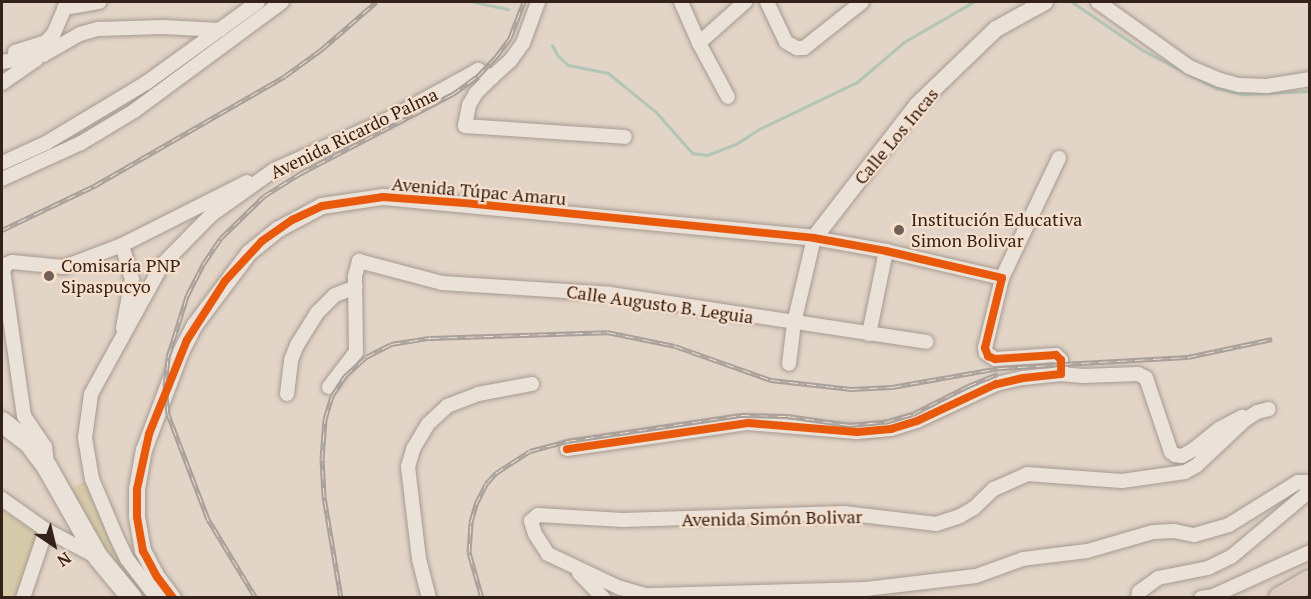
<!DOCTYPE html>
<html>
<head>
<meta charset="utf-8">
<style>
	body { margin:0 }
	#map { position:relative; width:1311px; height:599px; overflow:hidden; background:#e2d4c7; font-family:"PT Serif",serif }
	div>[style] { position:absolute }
	.green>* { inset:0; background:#d6cba8 }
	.stream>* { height:3px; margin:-1.5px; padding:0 1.5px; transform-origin:1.5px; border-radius:1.5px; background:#b3c5b6 }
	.roads { filter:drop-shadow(0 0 2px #a69a91) drop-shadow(0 0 2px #a69a91) }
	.minor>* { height:14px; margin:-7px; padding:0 7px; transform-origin:7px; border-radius:7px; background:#eae1d9 }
	.tertiary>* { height:16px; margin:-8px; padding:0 8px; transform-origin:8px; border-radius:8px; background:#eae1d9 }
	.secondary>* { height:20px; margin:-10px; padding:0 10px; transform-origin:10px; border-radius:10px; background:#eae1d9 }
	.trunk>* { height:22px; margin:-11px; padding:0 11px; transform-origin:11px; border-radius:11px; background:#dcccc1 }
	.rail>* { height:5px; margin-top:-2.5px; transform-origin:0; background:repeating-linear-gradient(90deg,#f6dfcb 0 9px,#a8a09a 0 18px); box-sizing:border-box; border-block:2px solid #a8a09a }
	.cycleway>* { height:8px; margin:-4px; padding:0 4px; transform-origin:4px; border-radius:4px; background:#e8590c }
	.dots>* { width:16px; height:16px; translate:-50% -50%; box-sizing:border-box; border:3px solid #f6dfcb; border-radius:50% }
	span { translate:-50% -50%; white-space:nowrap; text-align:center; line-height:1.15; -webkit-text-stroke:4.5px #f6dfcb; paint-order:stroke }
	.street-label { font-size:18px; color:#34211a }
	.poi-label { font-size:18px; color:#34211a }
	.left { translate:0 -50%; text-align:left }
	.frame { position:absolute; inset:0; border:3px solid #34211a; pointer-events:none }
	.north { position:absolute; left:24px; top:515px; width:60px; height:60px; -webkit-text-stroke:4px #f6dfcb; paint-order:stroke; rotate:145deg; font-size:16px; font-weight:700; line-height:24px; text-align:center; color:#34211a }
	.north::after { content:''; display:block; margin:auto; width:21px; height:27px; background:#34211a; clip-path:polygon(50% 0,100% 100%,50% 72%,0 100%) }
</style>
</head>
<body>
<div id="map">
	<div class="green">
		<div style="clip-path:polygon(88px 480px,154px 597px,142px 597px,105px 556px,68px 490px)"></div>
		<div style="clip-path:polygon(2px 510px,38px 535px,15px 597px,2px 597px)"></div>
	</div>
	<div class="stream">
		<div style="left:474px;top:2px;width:35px;rotate:12deg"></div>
		<div style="left:1072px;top:2px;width:85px;rotate:34.4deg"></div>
		<div style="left:1142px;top:50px;width:83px;rotate:27.2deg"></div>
		<div style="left:1216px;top:88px;width:28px;rotate:13deg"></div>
		<div style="left:1243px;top:94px;width:67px;rotate:-2.6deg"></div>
		<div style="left:552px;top:45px;width:11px;rotate:63deg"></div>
		<div style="left:557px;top:55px;width:15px;rotate:42deg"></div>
		<div style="left:568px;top:65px;width:41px;rotate:11.3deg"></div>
		<div style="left:608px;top:73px;width:62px;rotate:39.1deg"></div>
		<div style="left:656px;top:112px;width:55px;rotate:48.7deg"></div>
		<div style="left:692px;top:153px;width:15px;rotate:8deg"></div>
		<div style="left:707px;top:155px;width:31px;rotate:-21deg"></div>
		<div style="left:736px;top:144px;width:27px;rotate:-33deg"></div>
		<div style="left:759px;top:129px;width:109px;rotate:-25.6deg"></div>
		<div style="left:857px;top:82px;width:62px;rotate:-40.4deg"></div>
		<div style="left:904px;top:42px;width:80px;rotate:-30.1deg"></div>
		<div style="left:125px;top:109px;width:83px;rotate:-37.1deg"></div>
	</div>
	<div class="roads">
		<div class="minor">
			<div style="left:681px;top:2px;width:45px;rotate:66.3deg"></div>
			<div style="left:699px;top:43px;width:61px;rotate:61.8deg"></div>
			<div style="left:767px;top:2px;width:44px;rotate:64.6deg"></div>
			<div style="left:786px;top:42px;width:13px;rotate:29deg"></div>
			<div style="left:797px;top:48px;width:7px"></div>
			<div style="left:804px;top:48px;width:74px;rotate:-38.4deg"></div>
			<div style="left:1098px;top:2px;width:112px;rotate:35.5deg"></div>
			<div style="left:1189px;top:67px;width:34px;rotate:23deg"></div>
			<div style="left:1220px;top:80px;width:20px;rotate:15deg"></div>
			<div style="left:1239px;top:85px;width:28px;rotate:2deg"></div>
			<div style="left:1267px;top:86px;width:44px;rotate:-9.2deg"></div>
			<div style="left:64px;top:8px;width:36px;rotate:-10deg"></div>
			<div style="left:699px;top:43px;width:62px;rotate:-41.7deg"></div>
			<div style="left:15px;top:52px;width:33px;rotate:-18deg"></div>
			<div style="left:46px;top:42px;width:12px;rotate:-48deg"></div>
			<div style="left:54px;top:33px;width:34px;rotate:-67deg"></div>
			<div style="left:2px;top:62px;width:42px;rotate:-9.7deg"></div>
			<div style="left:43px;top:55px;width:43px;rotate:-29.6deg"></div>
			<div style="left:80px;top:34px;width:19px;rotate:-16deg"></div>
			<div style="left:98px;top:29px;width:65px;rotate:-1.8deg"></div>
			<div style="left:163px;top:27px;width:57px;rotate:3deg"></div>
			<div style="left:492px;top:77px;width:23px;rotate:135deg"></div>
			<div style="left:476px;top:93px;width:14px;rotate:120deg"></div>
			<div style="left:469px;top:105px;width:21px;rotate:101deg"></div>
			<div style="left:465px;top:126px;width:160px;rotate:3.9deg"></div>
			<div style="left:2px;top:83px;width:42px;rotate:-34.4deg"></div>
			<div style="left:2px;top:163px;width:48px;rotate:-24.4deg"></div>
			<div style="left:46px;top:143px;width:117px;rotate:-31deg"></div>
			<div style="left:146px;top:83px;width:138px;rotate:-35.9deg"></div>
			<div style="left:2px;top:179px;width:87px;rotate:-24.5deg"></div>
			<div style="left:81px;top:143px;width:62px;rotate:-31.1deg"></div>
			<div style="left:134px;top:111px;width:184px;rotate:-36.4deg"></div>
			<div style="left:122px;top:245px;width:35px;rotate:74deg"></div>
			<div style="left:132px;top:279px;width:50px;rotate:100.4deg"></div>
			<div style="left:1002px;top:278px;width:133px;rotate:-64.6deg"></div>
			<div style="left:869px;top:334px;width:85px;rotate:-78.4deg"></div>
			<div style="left:1061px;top:374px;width:22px;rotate:5deg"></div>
			<div style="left:1083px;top:376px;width:55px;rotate:-2.1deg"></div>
			<div style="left:1138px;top:374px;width:9px;rotate:27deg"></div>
			<div style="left:1146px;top:378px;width:78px;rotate:71.3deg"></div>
			<div style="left:1171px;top:452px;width:5px;rotate:37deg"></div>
			<div style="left:1175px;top:455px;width:7px;rotate:8deg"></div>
			<div style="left:1182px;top:456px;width:13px;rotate:-29deg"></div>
			<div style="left:1193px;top:450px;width:33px;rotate:-39deg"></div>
			<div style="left:1219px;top:429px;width:26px;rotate:-28deg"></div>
			<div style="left:329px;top:387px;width:44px;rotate:-52.4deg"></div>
			<div style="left:356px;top:352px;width:76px;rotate:-90.8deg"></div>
			<div style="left:355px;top:276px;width:16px;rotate:-75deg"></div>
			<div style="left:359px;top:261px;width:86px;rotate:14.8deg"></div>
			<div style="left:442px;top:283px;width:168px;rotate:3.7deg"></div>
			<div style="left:610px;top:294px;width:320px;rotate:8.6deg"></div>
			<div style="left:287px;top:394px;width:34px;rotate:-83deg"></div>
			<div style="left:291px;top:360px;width:16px;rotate:-68deg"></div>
			<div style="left:297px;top:345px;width:38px;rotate:-58deg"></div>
			<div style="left:317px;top:313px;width:25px;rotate:-45deg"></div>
			<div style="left:335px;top:295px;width:22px;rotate:-21deg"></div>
			<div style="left:567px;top:449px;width:183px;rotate:-8.2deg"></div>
			<div style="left:748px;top:423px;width:109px;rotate:4.7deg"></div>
			<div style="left:857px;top:432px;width:34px;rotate:-5deg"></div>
			<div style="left:891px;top:429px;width:27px;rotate:-17deg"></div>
			<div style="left:917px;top:421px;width:87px;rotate:-25.1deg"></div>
			<div style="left:996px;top:384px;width:28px;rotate:-13deg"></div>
			<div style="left:1023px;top:378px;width:38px;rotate:-6deg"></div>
			<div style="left:1061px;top:374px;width:14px;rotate:-90deg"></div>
			<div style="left:1061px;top:360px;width:7px;rotate:-135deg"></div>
			<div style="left:1056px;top:355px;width:61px;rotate:176.2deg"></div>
			<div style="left:995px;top:359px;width:11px;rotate:-146deg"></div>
			<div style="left:986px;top:353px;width:5px;rotate:-101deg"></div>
			<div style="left:985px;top:348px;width:72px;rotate:-76.3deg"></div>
			<div style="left:1002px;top:278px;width:119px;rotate:-166.9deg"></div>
			<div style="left:886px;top:251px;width:73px;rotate:-169.8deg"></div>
			<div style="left:814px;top:238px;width:87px;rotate:103.2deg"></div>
			<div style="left:794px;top:323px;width:41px;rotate:97deg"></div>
			<div style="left:47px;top:465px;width:18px;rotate:-96deg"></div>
			<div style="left:45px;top:447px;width:37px;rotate:-124deg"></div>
			<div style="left:24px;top:416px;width:148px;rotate:-98.2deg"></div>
			<div style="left:3px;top:270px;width:7px;rotate:-56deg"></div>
			<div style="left:7px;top:264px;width:5px;rotate:-22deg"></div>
			<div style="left:12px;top:262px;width:52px;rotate:5.5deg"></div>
			<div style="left:64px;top:267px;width:62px;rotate:-20.8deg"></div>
			<div style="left:122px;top:245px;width:140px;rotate:-26.7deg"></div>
			<div style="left:2px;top:499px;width:54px;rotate:35.2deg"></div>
			<div style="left:46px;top:530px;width:58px;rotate:27.9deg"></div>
			<div style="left:579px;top:573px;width:35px;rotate:46deg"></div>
			<div style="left:23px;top:598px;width:72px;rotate:-71.3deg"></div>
			<div style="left:157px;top:598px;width:49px;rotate:-127.6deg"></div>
			<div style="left:127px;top:559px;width:25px;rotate:-116deg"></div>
			<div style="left:116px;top:536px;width:62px;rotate:-112.8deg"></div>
			<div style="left:92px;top:479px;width:42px;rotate:-99.7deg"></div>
			<div style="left:85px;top:438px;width:44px;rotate:-82.2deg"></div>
			<div style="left:91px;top:394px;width:147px;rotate:-61.2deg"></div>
			<div style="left:162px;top:265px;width:70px;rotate:-45.6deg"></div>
			<div style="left:211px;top:215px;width:77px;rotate:-35.5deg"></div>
			<div style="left:274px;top:170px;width:126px;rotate:-23.9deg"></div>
			<div style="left:389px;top:119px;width:102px;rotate:-28.8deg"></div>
			<div style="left:478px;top:70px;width:16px;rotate:27deg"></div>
			<div style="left:492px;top:77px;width:24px;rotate:-42deg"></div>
			<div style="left:510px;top:61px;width:22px;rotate:-54deg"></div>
			<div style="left:523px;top:43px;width:44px;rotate:-69.9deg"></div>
			<div style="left:429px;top:598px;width:40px;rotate:-104.4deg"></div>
			<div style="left:419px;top:559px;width:93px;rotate:-96.8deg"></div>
			<div style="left:408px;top:467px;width:19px;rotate:-74deg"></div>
			<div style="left:413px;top:449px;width:29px;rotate:-59deg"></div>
			<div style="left:428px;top:424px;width:26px;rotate:-43deg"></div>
			<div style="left:447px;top:406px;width:33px;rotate:-21deg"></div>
			<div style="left:478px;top:394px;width:55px;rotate:-10.5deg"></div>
			<div style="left:1138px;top:598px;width:6px;rotate:-81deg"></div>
			<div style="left:1139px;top:592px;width:24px;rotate:-36deg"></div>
			<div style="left:1158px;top:578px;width:51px;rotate:-11.3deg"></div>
			<div style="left:1208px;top:568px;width:25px;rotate:-26deg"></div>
			<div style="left:1231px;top:557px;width:98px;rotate:-40deg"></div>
			<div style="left:1306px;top:494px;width:8px;rotate:-67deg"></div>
			<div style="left:1309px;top:487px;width:6px;rotate:-121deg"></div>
			<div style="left:1306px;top:482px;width:8px;rotate:180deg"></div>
			<div style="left:1298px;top:482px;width:81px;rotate:148.1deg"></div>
			<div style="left:1229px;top:525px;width:36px;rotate:164deg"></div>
			<div style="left:1194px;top:535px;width:20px;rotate:-169deg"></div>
			<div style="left:1174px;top:531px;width:21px;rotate:177deg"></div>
			<div style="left:1153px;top:532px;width:69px;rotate:163.9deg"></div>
			<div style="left:1087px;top:551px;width:64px;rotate:172.9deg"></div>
			<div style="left:1023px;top:559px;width:50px;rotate:160.1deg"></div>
			<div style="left:976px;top:576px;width:111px;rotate:173.3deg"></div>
			<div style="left:866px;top:589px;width:221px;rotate:178.4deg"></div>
			<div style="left:645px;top:595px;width:26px;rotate:-164deg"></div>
			<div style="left:620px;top:588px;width:80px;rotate:-154.7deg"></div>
			<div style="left:548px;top:554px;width:24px;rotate:-123deg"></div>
			<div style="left:535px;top:534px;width:14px;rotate:-107deg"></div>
			<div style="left:531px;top:521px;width:9px;rotate:-41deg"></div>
			<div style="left:538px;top:515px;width:85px;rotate:3.4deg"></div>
			<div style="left:623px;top:520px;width:221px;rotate:-1.8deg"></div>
			<div style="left:844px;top:513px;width:93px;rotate:6.8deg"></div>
			<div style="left:936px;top:524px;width:25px;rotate:-18deg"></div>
			<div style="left:960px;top:516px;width:16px;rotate:-30deg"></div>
			<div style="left:974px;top:508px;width:28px;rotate:-44deg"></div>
			<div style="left:994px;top:489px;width:36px;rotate:-24deg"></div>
			<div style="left:1027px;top:474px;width:95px;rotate:4.2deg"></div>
			<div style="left:1122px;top:481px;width:64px;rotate:-8.1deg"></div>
			<div style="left:1185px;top:472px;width:13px;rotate:-29deg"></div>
			<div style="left:1196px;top:466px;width:69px;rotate:-43.2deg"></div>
			<div style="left:1246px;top:419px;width:13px;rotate:-32deg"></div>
			<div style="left:1257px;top:412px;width:12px;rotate:-14deg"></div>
			<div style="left:1201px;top:598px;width:12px;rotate:-9deg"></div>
			<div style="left:1213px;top:596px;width:107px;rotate:-24.4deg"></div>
		</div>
		<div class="tertiary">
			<div style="left:173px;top:598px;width:26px;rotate:-127deg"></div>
			<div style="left:157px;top:577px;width:30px;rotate:-118deg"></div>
			<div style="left:143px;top:551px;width:35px;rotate:-100deg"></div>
			<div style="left:137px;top:517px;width:28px;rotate:-90deg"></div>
			<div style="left:137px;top:489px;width:40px;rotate:-80deg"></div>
			<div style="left:144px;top:450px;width:105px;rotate:-69.3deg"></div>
			<div style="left:181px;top:352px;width:30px;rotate:-63deg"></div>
			<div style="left:195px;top:325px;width:90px;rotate:-53.1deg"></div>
			<div style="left:249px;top:253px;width:38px;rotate:-39deg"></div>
			<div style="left:279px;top:229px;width:49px;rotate:-28.1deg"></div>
			<div style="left:322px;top:206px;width:62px;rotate:-8.4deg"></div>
			<div style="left:383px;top:197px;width:433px;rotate:5.4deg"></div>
			<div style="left:814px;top:238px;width:168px;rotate:-52.2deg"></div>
			<div style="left:917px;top:105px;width:110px;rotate:-43.9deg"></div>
			<div style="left:996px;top:29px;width:56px;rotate:-28.9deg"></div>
		</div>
		<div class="secondary">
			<div style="left:2px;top:422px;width:34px;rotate:38deg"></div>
			<div style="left:29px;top:443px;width:30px;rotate:53deg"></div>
			<div style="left:47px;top:467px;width:103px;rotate:60.5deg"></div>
			<div style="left:98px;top:557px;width:53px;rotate:50.3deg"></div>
		</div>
		<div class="trunk">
			<div style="left:1280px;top:598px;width:34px;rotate:-30deg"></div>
		</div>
	</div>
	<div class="rail">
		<div style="left:2px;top:230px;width:102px;rotate:-25.6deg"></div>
		<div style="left:94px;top:186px;width:220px;rotate:-29.9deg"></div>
		<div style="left:285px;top:76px;width:46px;rotate:-36.1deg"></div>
		<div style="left:322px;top:49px;width:72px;rotate:-41deg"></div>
		<div style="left:1045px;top:365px;width:143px;rotate:-3.2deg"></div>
		<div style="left:1188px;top:357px;width:86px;rotate:-12.1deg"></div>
		<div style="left:256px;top:598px;width:92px;rotate:-121.3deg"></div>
		<div style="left:208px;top:519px;width:112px;rotate:-110.9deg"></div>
		<div style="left:168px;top:414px;width:27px;rotate:-96deg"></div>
		<div style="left:165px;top:387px;width:30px;rotate:-84deg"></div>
		<div style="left:168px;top:357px;width:64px;rotate:-72.7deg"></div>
		<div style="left:187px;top:296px;width:37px;rotate:-63deg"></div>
		<div style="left:204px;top:263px;width:30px;rotate:-56deg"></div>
		<div style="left:221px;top:238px;width:60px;rotate:-44.3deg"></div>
		<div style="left:264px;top:196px;width:44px;rotate:-31.9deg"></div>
		<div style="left:301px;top:173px;width:171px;rotate:-27.5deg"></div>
		<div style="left:453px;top:94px;width:31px;rotate:-36deg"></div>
		<div style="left:478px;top:76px;width:25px;rotate:-47deg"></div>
		<div style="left:495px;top:58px;width:25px;rotate:-53deg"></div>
		<div style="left:510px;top:38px;width:39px;rotate:-69deg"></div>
		<div style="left:341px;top:598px;width:103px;rotate:-99.5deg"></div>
		<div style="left:324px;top:496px;width:37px;rotate:-93deg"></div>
		<div style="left:322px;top:459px;width:40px;rotate:-85.7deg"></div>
		<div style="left:325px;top:419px;width:24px;rotate:-73deg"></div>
		<div style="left:332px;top:396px;width:24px;rotate:-57deg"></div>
		<div style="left:345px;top:376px;width:28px;rotate:-42deg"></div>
		<div style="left:366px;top:357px;width:28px;rotate:-27deg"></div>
		<div style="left:391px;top:344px;width:39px;rotate:-9deg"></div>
		<div style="left:430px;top:338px;width:177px;rotate:-1.9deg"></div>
		<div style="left:607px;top:332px;width:69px;rotate:11.6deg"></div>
		<div style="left:675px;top:346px;width:102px;rotate:19.5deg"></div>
		<div style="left:771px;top:380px;width:81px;rotate:6.4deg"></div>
		<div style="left:851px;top:389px;width:41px;rotate:-2.8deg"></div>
		<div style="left:892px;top:387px;width:110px;rotate:-10deg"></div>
		<div style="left:1000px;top:368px;width:53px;rotate:-3.2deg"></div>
		<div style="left:482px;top:598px;width:48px;rotate:-105.8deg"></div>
		<div style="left:469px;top:552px;width:30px;rotate:-86deg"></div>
		<div style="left:471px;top:522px;width:19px;rotate:-74deg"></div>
		<div style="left:476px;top:504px;width:22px;rotate:-63deg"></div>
		<div style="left:486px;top:484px;width:15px;rotate:-48deg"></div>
		<div style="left:496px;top:473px;width:40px;rotate:-32.9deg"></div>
		<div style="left:530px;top:451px;width:38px;rotate:-15deg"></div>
		<div style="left:567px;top:441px;width:176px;rotate:-8.5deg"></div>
		<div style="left:741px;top:415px;width:46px;rotate:1.2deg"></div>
		<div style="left:787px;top:416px;width:63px;rotate:8.3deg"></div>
		<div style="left:849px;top:425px;width:36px;rotate:-5deg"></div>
		<div style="left:885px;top:422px;width:29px;rotate:-16deg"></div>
		<div style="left:913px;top:414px;width:62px;rotate:-27deg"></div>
		<div style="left:968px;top:386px;width:32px;rotate:-22deg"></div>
	</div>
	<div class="cycleway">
		<div style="left:173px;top:598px;width:26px;rotate:-127deg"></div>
		<div style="left:157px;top:577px;width:30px;rotate:-118deg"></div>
		<div style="left:143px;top:551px;width:35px;rotate:-100deg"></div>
		<div style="left:137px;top:517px;width:28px;rotate:-90deg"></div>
		<div style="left:137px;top:489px;width:56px;rotate:-77.7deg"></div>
		<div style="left:149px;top:434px;width:101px;rotate:-68deg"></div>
		<div style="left:187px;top:340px;width:70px;rotate:-57.2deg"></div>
		<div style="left:225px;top:281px;width:54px;rotate:-47.2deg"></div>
		<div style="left:262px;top:241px;width:37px;rotate:-35deg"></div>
		<div style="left:292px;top:220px;width:33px;rotate:-25deg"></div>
		<div style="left:322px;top:206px;width:62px;rotate:-8.4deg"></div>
		<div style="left:383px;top:197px;width:82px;rotate:4.2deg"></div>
		<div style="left:465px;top:203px;width:351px;rotate:5.7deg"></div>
		<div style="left:814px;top:238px;width:73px;rotate:10.2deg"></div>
		<div style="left:886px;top:251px;width:119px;rotate:13.1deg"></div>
		<div style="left:1002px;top:278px;width:72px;rotate:103.7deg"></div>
		<div style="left:985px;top:348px;width:9px;rotate:69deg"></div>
		<div style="left:988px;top:356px;width:8px;rotate:23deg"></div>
		<div style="left:995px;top:359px;width:61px;rotate:-3.8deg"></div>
		<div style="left:1056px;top:355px;width:7px;rotate:45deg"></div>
		<div style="left:1061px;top:360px;width:14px;rotate:90deg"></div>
		<div style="left:1061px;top:374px;width:38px;rotate:174deg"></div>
		<div style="left:1023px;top:378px;width:28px;rotate:167deg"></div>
		<div style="left:996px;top:384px;width:87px;rotate:154.9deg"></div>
		<div style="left:917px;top:421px;width:27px;rotate:163deg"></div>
		<div style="left:891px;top:429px;width:34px;rotate:175deg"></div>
		<div style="left:857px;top:432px;width:109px;rotate:-175.3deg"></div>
		<div style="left:748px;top:423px;width:183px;rotate:171.8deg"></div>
	</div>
	<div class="dots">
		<div style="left:899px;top:230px;background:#716057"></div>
		<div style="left:49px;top:276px;background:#716057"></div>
	</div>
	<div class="street-label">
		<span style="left:354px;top:133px;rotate:-26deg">Avenida Ricardo Palma</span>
		<span style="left:896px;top:136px;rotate:-50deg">Calle Los Incas</span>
		<span style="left:479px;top:191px;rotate:5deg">Avenida Túpac Amaru</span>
		<span style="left:660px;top:304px;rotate:8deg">Calle Augusto B. Leguia</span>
		<span style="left:772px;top:518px;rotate:-1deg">Avenida Simón Bolivar</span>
	</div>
	<div class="poi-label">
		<span class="left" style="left:911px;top:230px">Institución Educativa<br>Simon Bolivar</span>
		<span class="left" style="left:61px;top:276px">Comisaría PNP<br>Sipaspucyo</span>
	</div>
	<div class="frame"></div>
	<div class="north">N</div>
</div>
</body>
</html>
